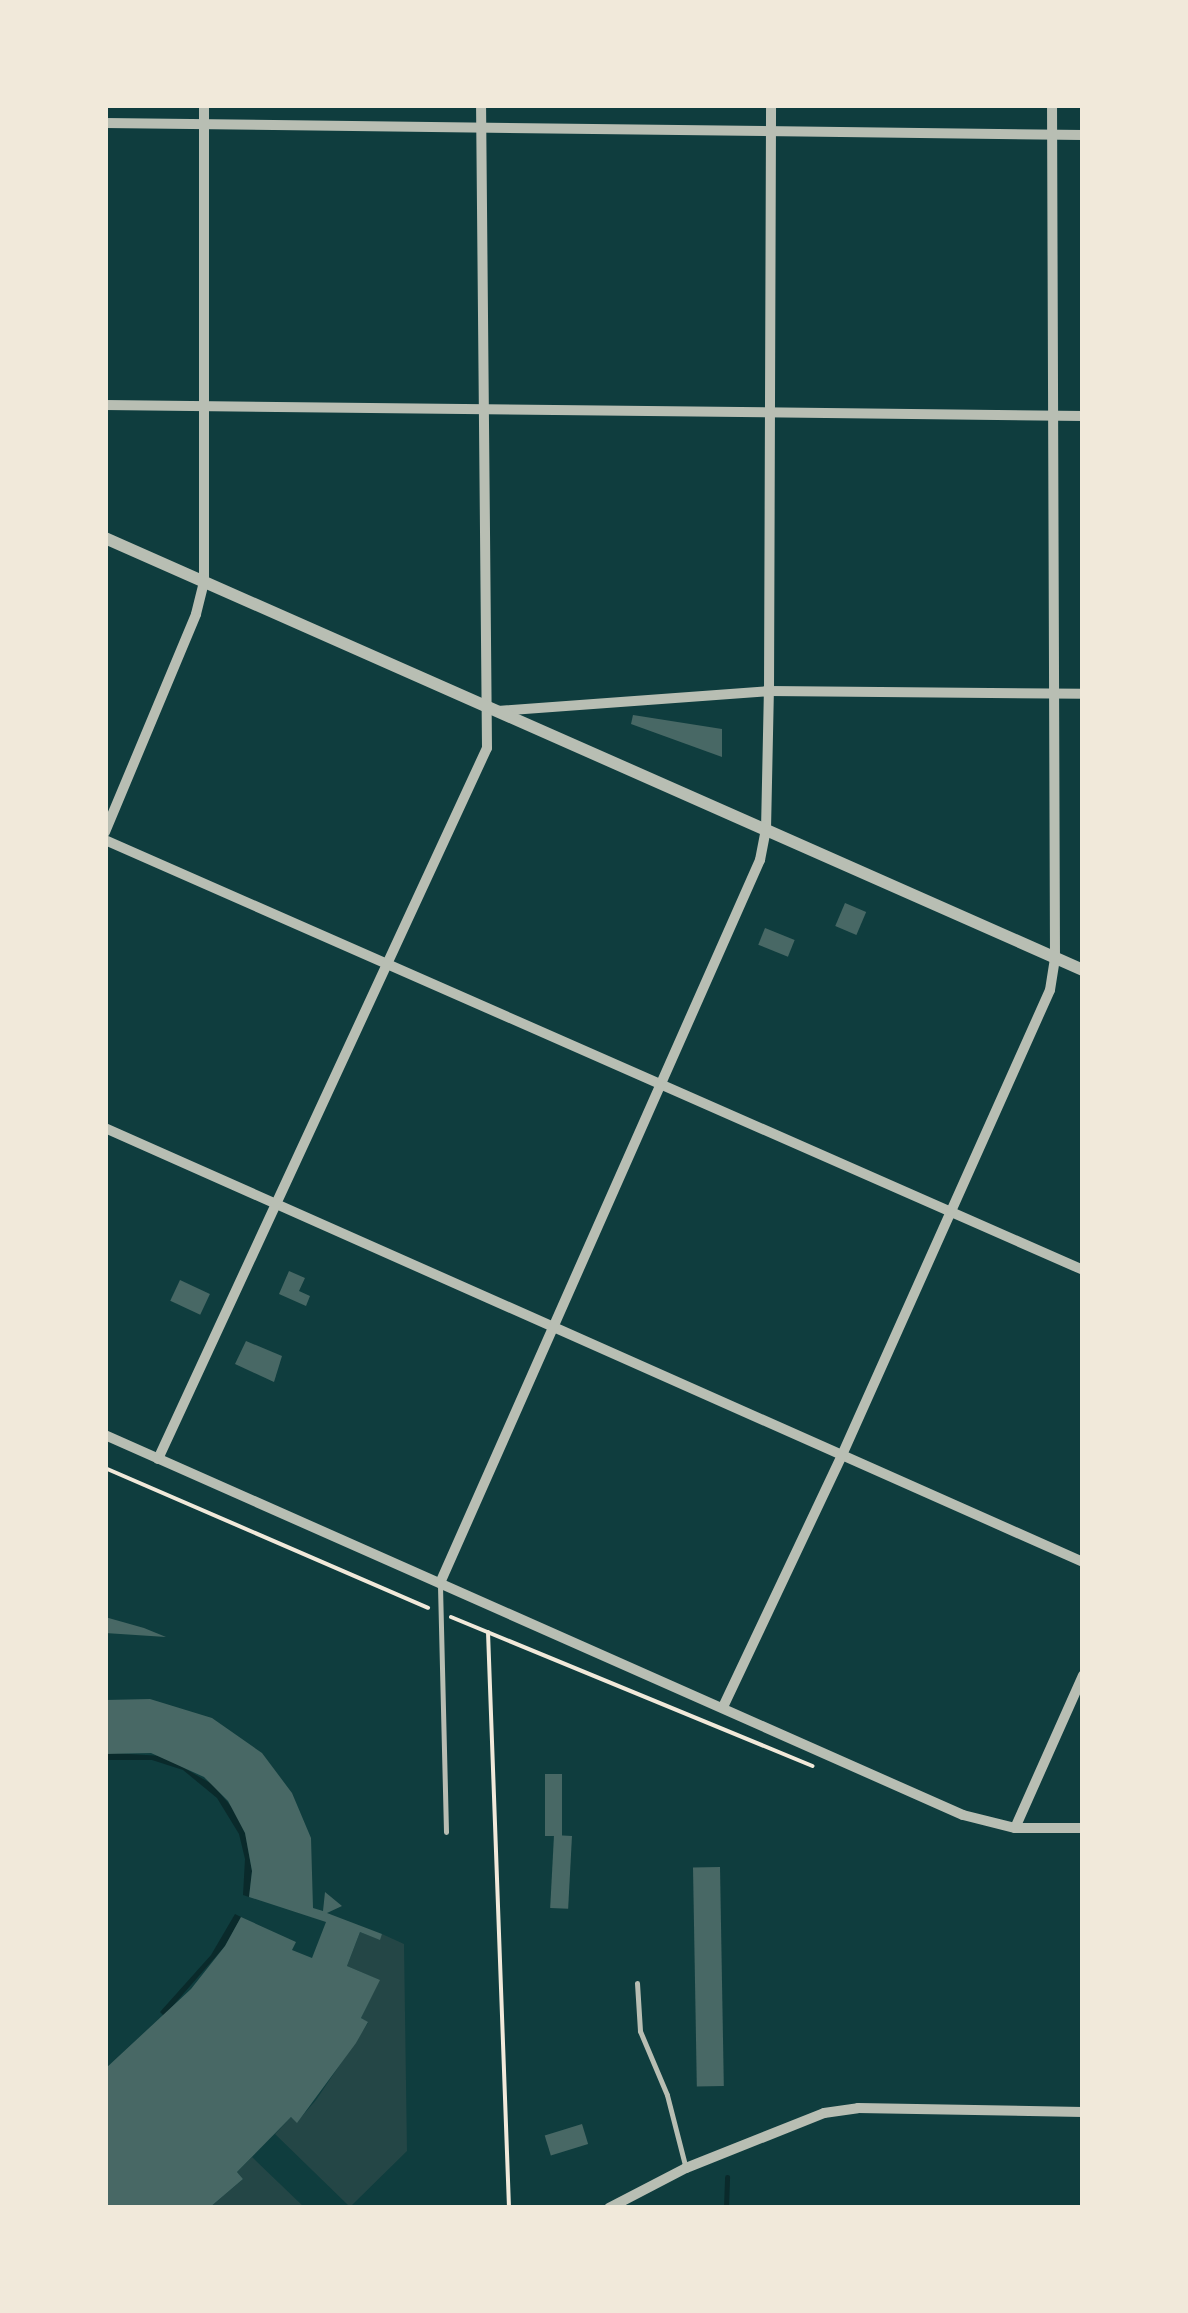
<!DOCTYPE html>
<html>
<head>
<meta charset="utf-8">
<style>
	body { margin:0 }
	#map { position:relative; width:1188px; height:2313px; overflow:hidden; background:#0f3d3e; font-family:"Crimson Pro",serif }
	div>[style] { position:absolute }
	.green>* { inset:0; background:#244646 }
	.water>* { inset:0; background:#0a2a2b }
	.stream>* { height:5px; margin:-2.5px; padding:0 2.5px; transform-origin:2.5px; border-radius:2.5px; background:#0a2a2b }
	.building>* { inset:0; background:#486865; transform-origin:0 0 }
	.path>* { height:4px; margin:-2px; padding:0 2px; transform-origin:2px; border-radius:2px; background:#f1e9da }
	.service>* { height:5px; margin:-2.5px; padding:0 2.5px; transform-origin:2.5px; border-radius:2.5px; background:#b8beb3 }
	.minor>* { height:10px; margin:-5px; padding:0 5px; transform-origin:5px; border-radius:5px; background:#b8beb3 }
	.tertiary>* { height:12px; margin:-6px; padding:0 6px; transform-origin:6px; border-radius:6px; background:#b8beb3 }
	span { translate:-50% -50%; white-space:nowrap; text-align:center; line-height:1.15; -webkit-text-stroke:10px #f1e9da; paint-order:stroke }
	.frame { position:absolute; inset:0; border:108px solid #f1e9da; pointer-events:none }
</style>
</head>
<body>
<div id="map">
	<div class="green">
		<div style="clip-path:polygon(360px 1932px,379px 1939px,382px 1934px,404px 1944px,407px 2151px,350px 2207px,275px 2134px,291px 2117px,297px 2122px,316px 2100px,368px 2023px,361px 2018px,379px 1980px,347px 1966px)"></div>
		<div style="clip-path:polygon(252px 2157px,305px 2208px,209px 2208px,243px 2179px,237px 2172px)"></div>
	</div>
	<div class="water">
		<div style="clip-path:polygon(112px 1753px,163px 1756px,212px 1784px,235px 1811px,245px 1833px,252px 1871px,249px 1897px,243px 1895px,245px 1859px,239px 1834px,217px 1798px,183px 1770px,152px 1760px,105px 1760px,105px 1754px)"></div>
		<div style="clip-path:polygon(235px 1914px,241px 1917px,225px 1946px,164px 2016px,160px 2012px,211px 1955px)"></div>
	</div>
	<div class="stream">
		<div style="left:726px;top:2208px;width:31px;rotate:-88deg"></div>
	</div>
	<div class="building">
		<div style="clip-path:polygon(633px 715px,722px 729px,722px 757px,631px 724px)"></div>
		<div style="left:845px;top:903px;width:23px;height:25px;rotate:23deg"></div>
		<div style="left:765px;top:928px;width:32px;height:18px;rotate:22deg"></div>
		<div style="clip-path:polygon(289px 1271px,305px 1278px,299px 1291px,310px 1296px,306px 1306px,279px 1294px)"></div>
		<div style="left:180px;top:1280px;width:33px;height:23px;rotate:25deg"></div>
		<div style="clip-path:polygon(246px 1341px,282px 1356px,274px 1382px,235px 1364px)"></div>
		<div style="clip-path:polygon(105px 1617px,144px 1628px,166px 1637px,105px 1633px)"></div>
		<div style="clip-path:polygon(150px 1699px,212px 1718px,262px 1753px,292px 1793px,311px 1838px,313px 1908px,323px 1911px,325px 1892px,342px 1906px,327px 1913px,382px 1934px,380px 1940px,360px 1932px,347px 1966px,380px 1980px,361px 2018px,368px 2022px,356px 2043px,297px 2123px,291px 2117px,237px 2172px,243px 2179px,209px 2208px,105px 2208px,105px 2069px,191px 1989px,225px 1946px,241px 1917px,296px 1942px,292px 1950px,312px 1958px,326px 1922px,249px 1897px,252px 1871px,245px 1833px,228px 1801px,204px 1777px,151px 1753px,105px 1754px,105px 1700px)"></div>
		<div style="left:545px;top:1774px;width:17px;height:62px"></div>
		<div style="left:554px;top:1835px;width:18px;height:73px;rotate:3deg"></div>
		<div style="left:720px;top:1867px;width:219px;height:27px;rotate:89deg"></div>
		<div style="left:582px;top:2124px;width:21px;height:39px;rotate:73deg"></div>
	</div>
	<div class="path">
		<div style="left:105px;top:1468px;width:352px;rotate:23.4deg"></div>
		<div style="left:451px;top:1617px;width:391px;rotate:22.4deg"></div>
		<div style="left:488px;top:1632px;width:576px;rotate:87.91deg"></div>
	</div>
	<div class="service">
		<div style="left:440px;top:1586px;width:246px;rotate:88.6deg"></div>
		<div style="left:637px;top:1983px;width:48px;rotate:86.4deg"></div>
		<div style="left:640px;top:2031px;width:69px;rotate:67.1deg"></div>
		<div style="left:667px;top:2095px;width:72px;rotate:75.6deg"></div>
	</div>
	<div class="minor">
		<div style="left:105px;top:123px;width:978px;rotate:0.7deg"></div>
		<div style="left:105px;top:405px;width:978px;rotate:0.64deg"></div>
		<div style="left:498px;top:711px;width:272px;rotate:-4.2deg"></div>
		<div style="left:769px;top:691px;width:314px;rotate:0.5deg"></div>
		<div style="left:105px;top:832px;width:236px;rotate:-67.3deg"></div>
		<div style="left:196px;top:614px;width:33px;rotate:-76deg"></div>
		<div style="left:204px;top:582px;width:477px;rotate:-90deg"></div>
		<div style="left:105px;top:840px;width:1068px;rotate:23.73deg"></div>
		<div style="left:105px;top:1128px;width:1070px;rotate:23.93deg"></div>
		<div style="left:105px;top:1435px;width:938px;rotate:23.89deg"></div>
		<div style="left:963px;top:1815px;width:54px;rotate:14deg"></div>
		<div style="left:1015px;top:1828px;width:68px"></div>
		<div style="left:158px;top:1459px;width:783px;rotate:-65.17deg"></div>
		<div style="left:487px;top:748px;width:643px;rotate:-90.53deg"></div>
		<div style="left:440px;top:1583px;width:791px;rotate:-66.13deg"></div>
		<div style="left:760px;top:860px;width:31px;rotate:-79deg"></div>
		<div style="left:766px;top:830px;width:139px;rotate:-88.8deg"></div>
		<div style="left:769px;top:691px;width:586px;rotate:-89.8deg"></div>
		<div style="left:723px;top:1707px;width:279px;rotate:-64.7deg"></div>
		<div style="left:842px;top:1455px;width:509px;rotate:-65.9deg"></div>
		<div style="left:1050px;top:990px;width:33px;rotate:-81deg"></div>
		<div style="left:1055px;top:957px;width:852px;rotate:-90.2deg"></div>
		<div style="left:1015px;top:1828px;width:167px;rotate:-66deg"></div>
		<div style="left:609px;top:2208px;width:87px;rotate:-27.5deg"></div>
		<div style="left:686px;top:2168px;width:149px;rotate:-21.7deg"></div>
		<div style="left:824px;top:2113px;width:34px;rotate:-8deg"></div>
		<div style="left:858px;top:2108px;width:225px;rotate:1deg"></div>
	</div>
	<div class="tertiary">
		<div style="left:105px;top:538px;width:1069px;rotate:23.83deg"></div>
	</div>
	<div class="frame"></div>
</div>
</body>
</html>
